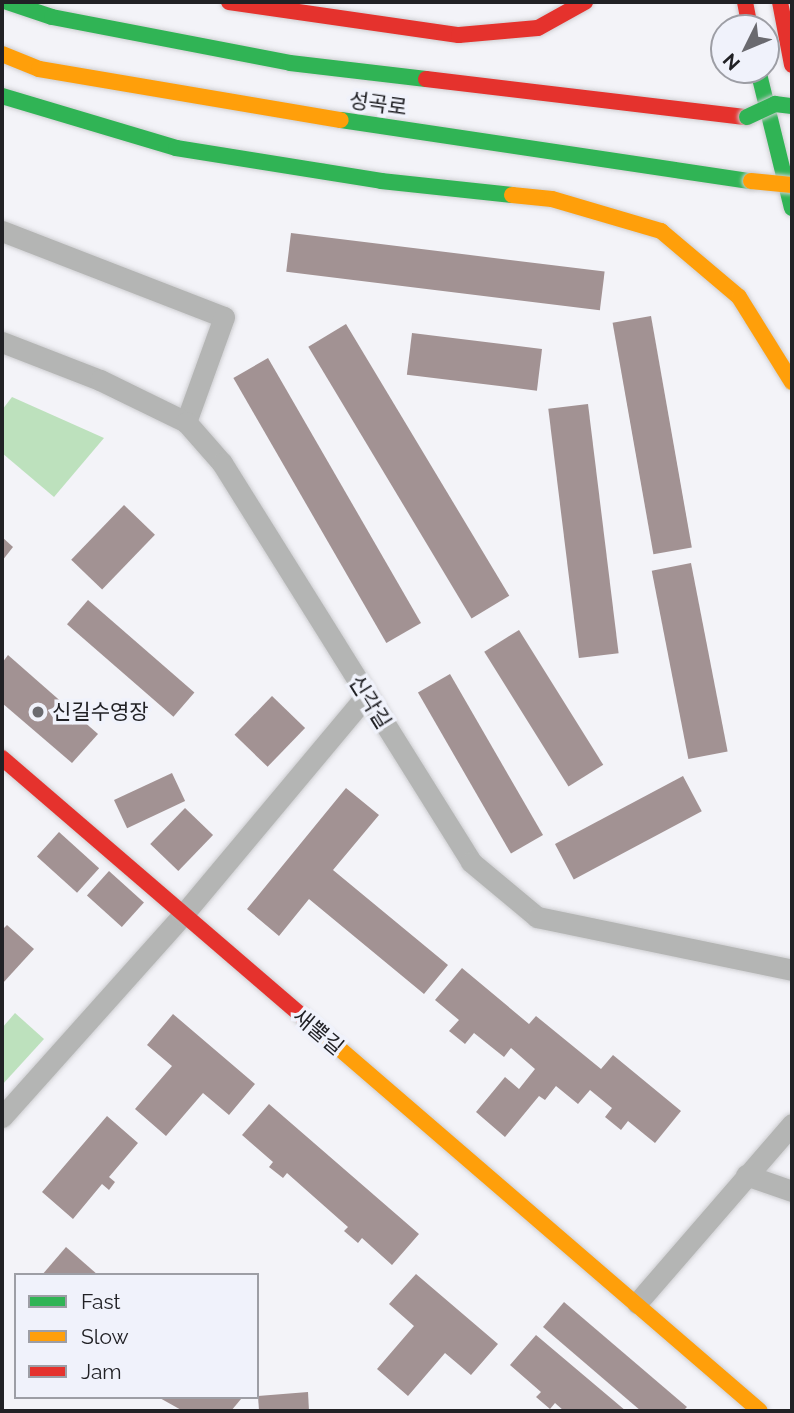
<!DOCTYPE html>
<html>
<head>
<meta charset="utf-8">
<style>
	body { margin:0 }
	#map { position:relative; width:794px; height:1413px; overflow:hidden; background:#f3f3f8; font-family:Raleway,"Noto Sans KR",sans-serif }
	div>[style] { position:absolute }
	.green>* { inset:0; background:#bde1bd }
	.building>* { inset:0; background:#a29293; transform-origin:0 0 }
	.roads { filter:drop-shadow(0 0 2px #ceced1) drop-shadow(0 0 2px #ceced1) }
	.street>* { height:21px; margin:-10.5px; padding:0 10.5px; transform-origin:10.5px; border-radius:10.5px; background:#b4b5b4 }
	.fast>* { height:16px; margin:-8px; padding:0 8px; transform-origin:8px; border-radius:8px; background:#30b455 }
	.slow>* { height:16px; margin:-8px; padding:0 8px; transform-origin:8px; border-radius:8px; background:#ff9f0a }
	.jam>* { height:16px; margin:-8px; padding:0 8px; transform-origin:8px; border-radius:8px; background:#e5322d }
	.bridges { filter:drop-shadow(0 0 2px #ceced1) drop-shadow(0 0 2px #ceced1) }
	.fast-bridge>* { height:16px; margin:-8px; padding:0 8px; transform-origin:8px; border-radius:8px; background:#30b455 }
	.slow-bridge>* { height:16px; margin:-8px; padding:0 8px; transform-origin:8px; border-radius:8px; background:#ff9f0a }
	.dots>* { width:19px; height:19px; translate:-50% -50%; box-sizing:border-box; border:4px solid #f0f2fb; border-radius:50% }
	span { translate:-50% -50%; white-space:nowrap; text-align:center; line-height:1.15; -webkit-text-stroke:7px #f0f2fb; paint-order:stroke }
	.street-label { font-size:21px; color:#212125 }
	.poi-label { font-size:21px; color:#212125 }
	.left { translate:0 -50%; text-align:left }
	.frame { position:absolute; inset:0; border:4px solid #212125; pointer-events:none }
	.legend { position:absolute; left:14px; top:1273px; width:245px; height:126px; box-sizing:border-box; background:#f0f2fb; border:2px solid #9d9ea5; margin:0; padding:9px 12px; list-style:none; font-size:21px; color:#212125 }
	.legend li { display:flex; align-items:center; gap:14px; height:35px }
	.legend b { width:35px; border:2px solid #9d9ea5 }
	.north { position:absolute; left:710px; top:14px; width:70px; height:70px; box-sizing:border-box; background:#f0f2fb; border:2px solid #9d9ea5; border-radius:50%; rotate:227deg; font-size:19px; font-weight:700; line-height:28px; text-align:center; color:#212125 }
	.north::after { content:''; display:block; margin:auto; width:24px; height:32px; background:#6a6a6f; clip-path:polygon(50% 0,100% 100%,50% 72%,0 100%) }
</style>
</head>
<body>
<div id="map">
	<div class="green">
		<div style="clip-path:polygon(12px 397px,104px 438px,54px 497px,2px 453px,2px 410px)"></div>
		<div style="clip-path:polygon(15px 1013px,44px 1039px,2px 1085px,2px 1028px)"></div>
	</div>
	<div class="building">
		<div style="left:291px;top:233px;width:316px;height:39px;rotate:7deg"></div>
		<div style="left:651px;top:316px;width:235px;height:39px;rotate:80deg"></div>
		<div style="left:346px;top:324px;width:317px;height:44px;rotate:59deg"></div>
		<div style="left:412px;top:333px;width:131px;height:42px;rotate:7deg"></div>
		<div style="left:268px;top:358px;width:306px;height:40px;rotate:60deg"></div>
		<div style="left:588px;top:404px;width:251px;height:40px;rotate:83deg"></div>
		<div style="left:124px;top:505px;width:43px;height:76px;rotate:44deg"></div>
		<div style="clip-path:polygon(2px 537px,13px 547px,2px 561px)"></div>
		<div style="left:691px;top:563px;width:192px;height:40px;rotate:79deg"></div>
		<div style="left:88px;top:600px;width:141px;height:32px;rotate:41deg"></div>
		<div style="left:519px;top:630px;width:159px;height:41px;rotate:58deg"></div>
		<div style="clip-path:polygon(8px 655px,98px 734px,72px 763px,2px 703px,2px 663px)"></div>
		<div style="left:450px;top:674px;width:186px;height:37px;rotate:60deg"></div>
		<div style="left:272px;top:696px;width:46px;height:54px;rotate:44deg"></div>
		<div style="left:172px;top:773px;width:31px;height:64px;rotate:65deg"></div>
		<div style="left:683px;top:776px;width:40px;height:145px;rotate:62deg"></div>
		<div style="clip-path:polygon(346px 788px,379px 815px,333px 870px,448px 965px,424px 994px,309px 899px,279px 936px,247px 909px)"></div>
		<div style="left:185px;top:808px;width:39px;height:50px;rotate:44deg"></div>
		<div style="left:59px;top:832px;width:54px;height:33px;rotate:42deg"></div>
		<div style="left:109px;top:871px;width:47px;height:33px;rotate:42deg"></div>
		<div style="clip-path:polygon(7px 925px,34px 949px,2px 984px,2px 930px)"></div>
		<div style="clip-path:polygon(462px 968px,529px 1024px,536px 1016px,601px 1069px,613px 1055px,681px 1111px,655px 1143px,628px 1121px,621px 1130px,605px 1117px,612px 1108px,590px 1090px,578px 1104px,556px 1086px,545px 1100px,539px 1096px,505px 1137px,476px 1112px,505px 1077px,519px 1089px,535px 1069px,511px 1048px,504px 1057px,474px 1033px,465px 1044px,449px 1031px,459px 1020px,435px 1000px)"></div>
		<div style="clip-path:polygon(173px 1014px,255px 1084px,229px 1115px,203px 1093px,166px 1136px,135px 1109px,172px 1066px,147px 1045px)"></div>
		<div style="clip-path:polygon(269px 1104px,419px 1234px,392px 1265px,362px 1238px,358px 1243px,344px 1231px,348px 1227px,287px 1173px,283px 1178px,269px 1167px,273px 1162px,242px 1135px)"></div>
		<div style="clip-path:polygon(107px 1116px,138px 1143px,109px 1177px,115px 1182px,109px 1190px,102px 1184px,73px 1219px,42px 1192px)"></div>
		<div style="clip-path:polygon(66px 1247px,98px 1275px,42px 1275px)"></div>
		<div style="clip-path:polygon(416px 1274px,498px 1344px,471px 1375px,445px 1353px,408px 1396px,377px 1369px,414px 1326px,389px 1304px)"></div>
		<div style="clip-path:polygon(564px 1302px,687px 1407px,683px 1411px,641px 1411px,543px 1327px)"></div>
		<div style="clip-path:polygon(536px 1335px,626px 1411px,564px 1411px,555px 1403px,550px 1409px,536px 1397px,541px 1392px,510px 1365px)"></div>
		<div style="clip-path:polygon(308px 1392px,309px 1411px,259px 1411px,258px 1396px)"></div>
		<div style="clip-path:polygon(158px 1397px,240px 1397px,241px 1399px,231px 1411px,183px 1411px)"></div>
	</div>
	<div class="roads">
		<div class="street">
			<div style="left:2px;top:231px;width:238px;rotate:21.2deg"></div>
			<div style="left:224px;top:317px;width:112px;rotate:109.9deg"></div>
			<div style="left:2px;top:342px;width:105px;rotate:21.2deg"></div>
			<div style="left:100px;top:380px;width:96px;rotate:26deg"></div>
			<div style="left:186px;top:422px;width:55px;rotate:48.7deg"></div>
			<div style="left:222px;top:463px;width:470px;rotate:58deg"></div>
			<div style="left:471px;top:862px;width:86px;rotate:39.8deg"></div>
			<div style="left:537px;top:917px;width:260px;rotate:11.7deg"></div>
			<div style="left:2px;top:1117px;width:270px;rotate:-48.2deg"></div>
			<div style="left:182px;top:916px;width:287px;rotate:-50.1deg"></div>
			<div style="left:746px;top:1175px;width:49px;rotate:19.2deg"></div>
			<div style="left:637px;top:1303px;width:237px;rotate:-49.1deg"></div>
		</div>
		<div class="fast">
			<div style="left:7px;top:2px;width:47px;rotate:18.4deg"></div>
			<div style="left:52px;top:17px;width:242px;rotate:10.9deg"></div>
			<div style="left:290px;top:63px;width:137px;rotate:6.7deg"></div>
			<div style="left:758px;top:70px;width:142px;rotate:76.2deg"></div>
			<div style="left:2px;top:96px;width:182px;rotate:16.6deg"></div>
			<div style="left:176px;top:148px;width:208px;rotate:9.1deg"></div>
			<div style="left:381px;top:181px;width:132px;rotate:6.1deg"></div>
			<div style="left:341px;top:120px;width:415px;rotate:8.5deg"></div>
		</div>
		<div class="slow">
			<div style="left:2px;top:54px;width:40px;rotate:22deg"></div>
			<div style="left:39px;top:69px;width:306px;rotate:9.6deg"></div>
			<div style="left:512px;top:195px;width:40px;rotate:5.7deg"></div>
			<div style="left:552px;top:199px;width:114px;rotate:16.4deg"></div>
			<div style="left:661px;top:231px;width:102px;rotate:40.2deg"></div>
			<div style="left:739px;top:297px;width:100px;rotate:58.1deg"></div>
			<div style="left:312px;top:1025px;width:591px;rotate:40.75deg"></div>
		</div>
		<div class="jam">
			<div style="left:229px;top:2px;width:232px;rotate:8.2deg"></div>
			<div style="left:459px;top:35px;width:79px;rotate:-5.1deg"></div>
			<div style="left:538px;top:28px;width:54px;rotate:-29deg"></div>
			<div style="left:745px;top:2px;width:26px;rotate:79deg"></div>
			<div style="left:780px;top:2px;width:64px;rotate:79.2deg"></div>
			<div style="left:426px;top:79px;width:323px;rotate:6.8deg"></div>
			<div style="left:2px;top:758px;width:409px;rotate:40.7deg"></div>
		</div>
	</div>
	<div class="bridges">
		<div class="fast-bridge">
			<div style="left:747px;top:117px;width:31px;rotate:-25deg"></div>
			<div style="left:775px;top:104px;width:17px;rotate:7deg"></div>
		</div>
		<div class="slow-bridge">
			<div style="left:751px;top:181px;width:41px;rotate:5.6deg"></div>
		</div>
	</div>
	<div class="dots">
		<div style="left:38px;top:712px;background:#6a6a6f"></div>
	</div>
	<div class="street-label">
		<span style="left:378px;top:104px;rotate:8deg">성곡로</span>
		<span style="left:370px;top:702px;rotate:58deg">신각길</span>
		<span style="left:318px;top:1032px;rotate:40deg">새뿔길</span>
	</div>
	<div class="poi-label">
		<span class="left" style="left:52px;top:712px">신길수영장</span>
	</div>
	<div class="frame"></div>
	<ul class="legend">
	<li><b style="height:9px;background:#30b455"></b>Fast</li>
	<li><b style="height:9px;background:#ff9f0a"></b>Slow</li>
	<li><b style="height:9px;background:#e5322d"></b>Jam</li>
	</ul>
	<div class="north">N</div>
</div>
</body>
</html>
